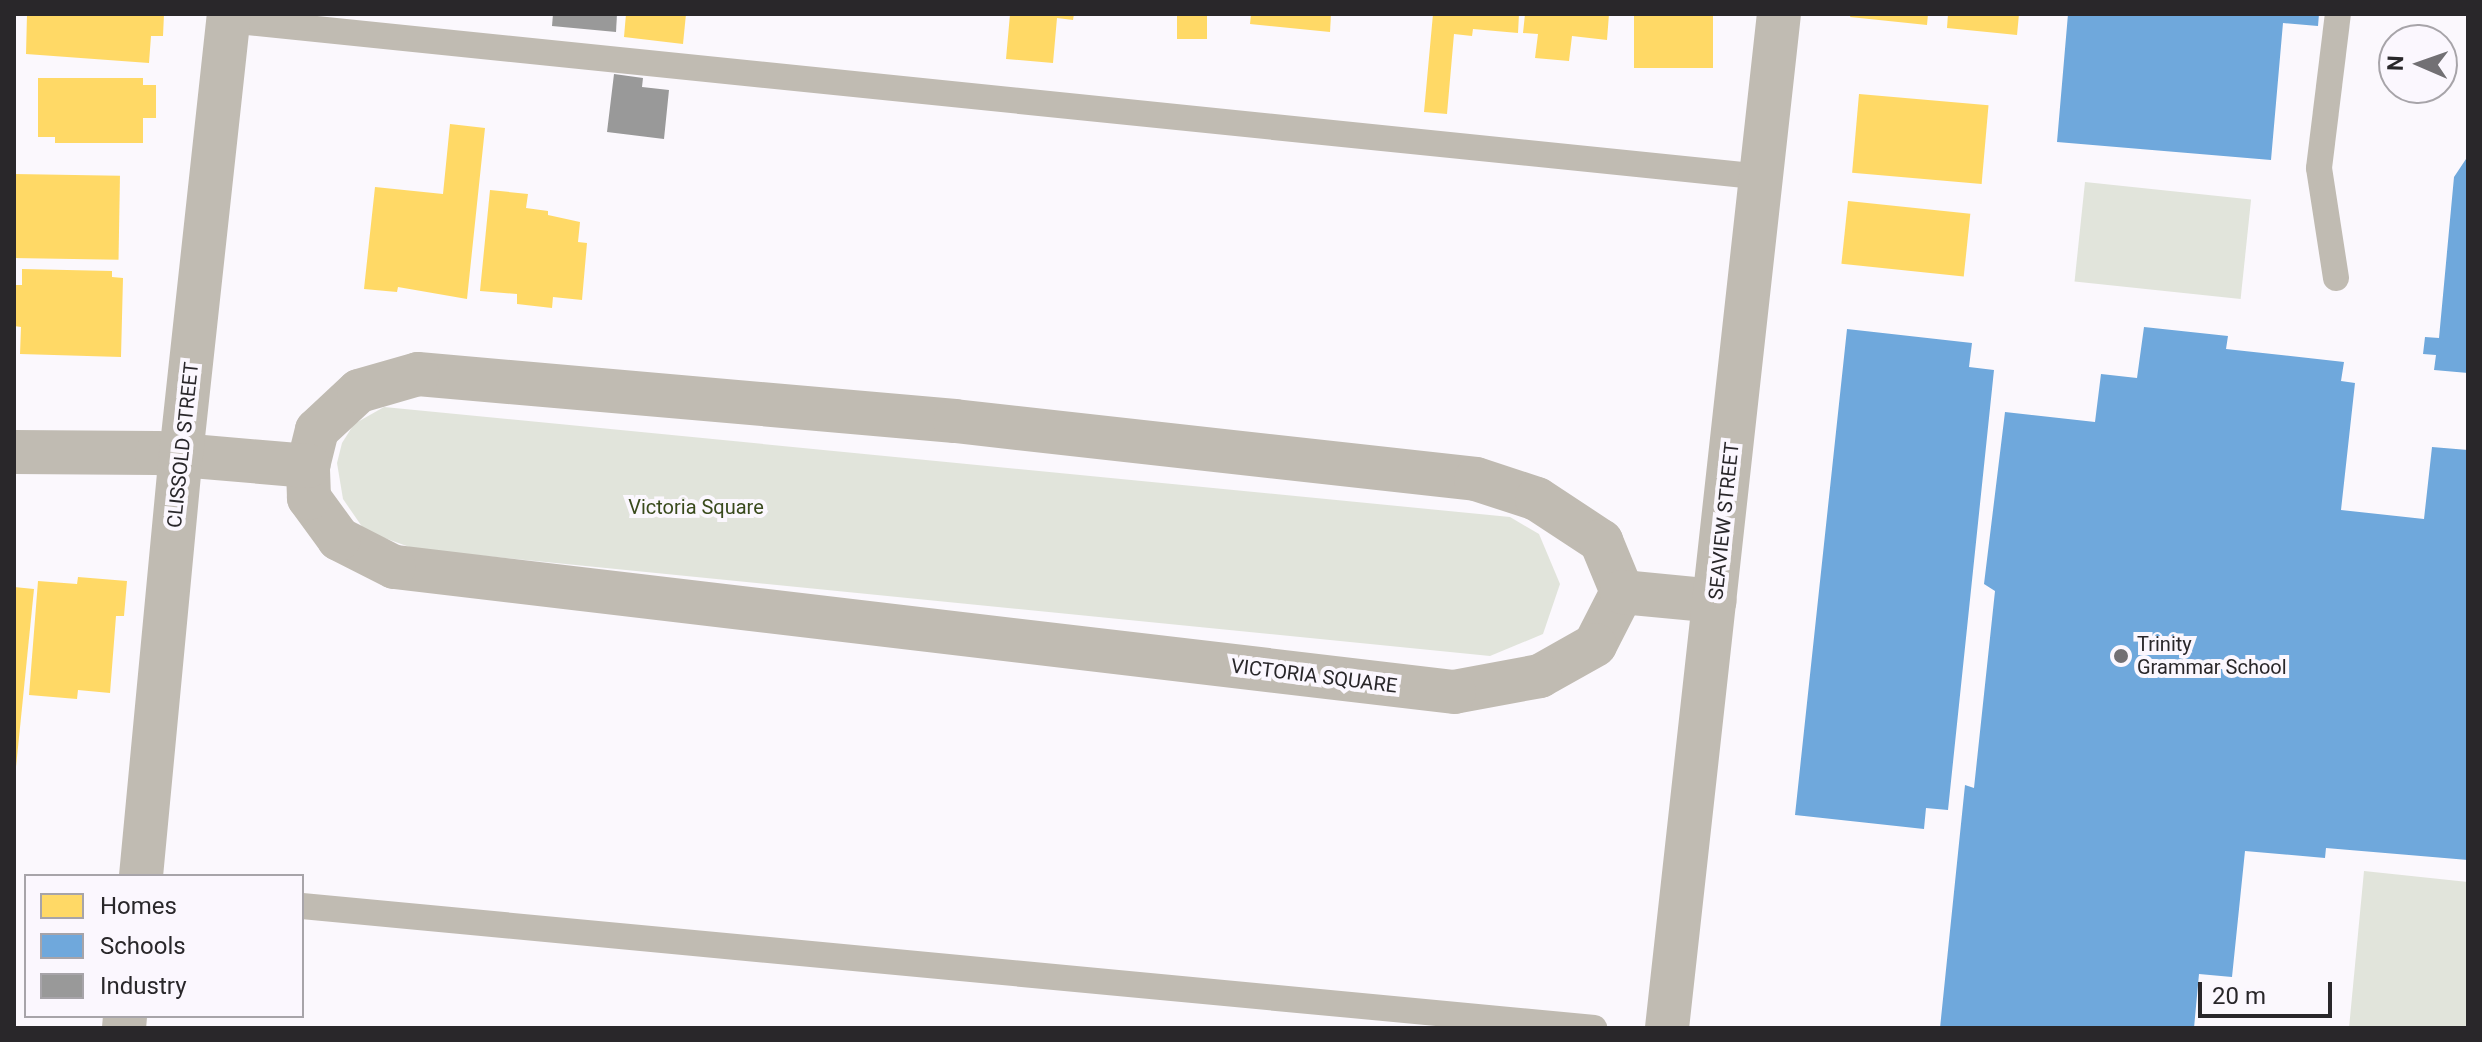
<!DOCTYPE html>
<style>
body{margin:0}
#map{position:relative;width:2482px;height:1042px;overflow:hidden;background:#fbf8fd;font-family:Roboto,sans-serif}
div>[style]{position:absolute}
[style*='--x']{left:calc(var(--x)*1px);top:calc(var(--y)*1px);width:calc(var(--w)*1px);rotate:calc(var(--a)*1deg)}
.green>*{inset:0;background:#e1e4db;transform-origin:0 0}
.homes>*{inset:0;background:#ffd966;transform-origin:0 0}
.schools>*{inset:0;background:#6fa8dc}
.industry>*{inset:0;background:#999}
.service>*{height:26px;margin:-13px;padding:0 13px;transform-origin:13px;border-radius:13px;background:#c0bbb2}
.minor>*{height:44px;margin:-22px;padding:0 22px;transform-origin:22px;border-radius:22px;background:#c0bbb2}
.dots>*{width:22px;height:22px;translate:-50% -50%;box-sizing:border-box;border:4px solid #fbf7fe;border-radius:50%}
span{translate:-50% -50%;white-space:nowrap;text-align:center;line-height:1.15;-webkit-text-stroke:8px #fbf7fe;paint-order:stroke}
.street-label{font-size:20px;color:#29272a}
.park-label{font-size:20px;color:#394a1c}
.poi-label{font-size:20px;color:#29272a}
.left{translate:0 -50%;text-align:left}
.frame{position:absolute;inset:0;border:16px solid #29272a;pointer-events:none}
.legend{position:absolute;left:24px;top:874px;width:280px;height:144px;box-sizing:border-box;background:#fbf7fe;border:2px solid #a7a4a9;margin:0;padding:10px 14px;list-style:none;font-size:24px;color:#29272a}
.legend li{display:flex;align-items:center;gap:16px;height:40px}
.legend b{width:40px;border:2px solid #a7a4a9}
.north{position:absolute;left:2378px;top:24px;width:80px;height:80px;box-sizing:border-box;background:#fbf7fe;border:2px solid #a7a4a9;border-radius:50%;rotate:272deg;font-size:22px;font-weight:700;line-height:32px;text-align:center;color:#29272a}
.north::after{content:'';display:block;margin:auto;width:28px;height:36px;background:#727074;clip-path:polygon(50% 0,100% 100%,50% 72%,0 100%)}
.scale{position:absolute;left:2198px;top:982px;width:134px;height:36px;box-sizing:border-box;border:4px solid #29272a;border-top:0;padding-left:10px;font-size:24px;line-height:28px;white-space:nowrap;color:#29272a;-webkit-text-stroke:6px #fbf7fe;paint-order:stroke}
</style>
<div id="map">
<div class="green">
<i style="left:2085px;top:182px;width:167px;height:100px;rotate:6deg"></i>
<i style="clip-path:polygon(384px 407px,1510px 517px,1539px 534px,1560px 584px,1543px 634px,1490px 656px,415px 549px,365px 531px,343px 499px,337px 463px,342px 443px,354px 424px)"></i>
<i style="clip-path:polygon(2364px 871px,2468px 882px,2468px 1028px,2349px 1028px)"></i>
</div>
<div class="homes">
<i style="clip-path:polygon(27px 14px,164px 14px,163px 36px,151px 36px,149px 63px,26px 54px)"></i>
<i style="clip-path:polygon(626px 14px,686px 14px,683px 44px,624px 37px)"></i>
<i style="clip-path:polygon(1010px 14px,1074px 14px,1073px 20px,1057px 18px,1053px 63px,1006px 59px)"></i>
<i style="left:1177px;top:14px;width:30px;height:25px"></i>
<i style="clip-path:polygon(1251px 14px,1331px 14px,1330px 32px,1250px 24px)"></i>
<i style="clip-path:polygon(1433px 14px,1519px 14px,1518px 33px,1473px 29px,1472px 36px,1454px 34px,1447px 114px,1424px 112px)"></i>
<i style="clip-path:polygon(1525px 14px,1609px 14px,1607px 40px,1572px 36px,1569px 61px,1535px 58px,1538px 34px,1523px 33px)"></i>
<i style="left:1634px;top:14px;width:79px;height:54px"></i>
<i style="clip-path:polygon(1851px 14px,1928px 14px,1927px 25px,1850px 17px)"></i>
<i style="clip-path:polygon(1948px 14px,2019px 14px,2017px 35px,1947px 28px)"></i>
<i style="clip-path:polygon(38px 78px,143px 78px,143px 85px,156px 85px,156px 118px,143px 118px,143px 143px,55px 143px,55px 137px,38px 137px)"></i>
<i style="left:1859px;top:94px;width:130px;height:79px;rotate:5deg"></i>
<i style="clip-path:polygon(450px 124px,485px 128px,467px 299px,398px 287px,397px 292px,364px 289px,375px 187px,443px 194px)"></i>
<i style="left:14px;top:174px;width:106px;height:84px;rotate:1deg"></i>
<i style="clip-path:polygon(490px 190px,528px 194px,526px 208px,548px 211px,548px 215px,580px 222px,578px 242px,587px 243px,582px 300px,553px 297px,552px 308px,517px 304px,517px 294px,480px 291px)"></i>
<i style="left:1848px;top:201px;width:123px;height:63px;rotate:6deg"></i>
<i style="clip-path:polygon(22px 269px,112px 271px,112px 277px,123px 278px,121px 357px,20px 354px,21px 327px,14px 326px,14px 285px,22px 285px)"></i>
<i style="clip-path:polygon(78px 577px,127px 581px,124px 616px,116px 616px,110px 693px,78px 690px,77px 699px,29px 695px,38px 581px,77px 584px)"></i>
<i style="clip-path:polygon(14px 587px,34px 589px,16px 767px,14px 766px)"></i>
</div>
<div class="schools">
<i style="clip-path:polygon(2068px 14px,2319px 14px,2318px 26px,2283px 23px,2271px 160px,2057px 142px)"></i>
<i style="clip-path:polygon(2468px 156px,2468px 373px,2434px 370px,2436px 355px,2423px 354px,2425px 337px,2439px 338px,2454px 177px)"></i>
<i style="clip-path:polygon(2144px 327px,2228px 336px,2226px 349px,2344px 362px,2341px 381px,2355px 383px,2341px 510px,2424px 519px,2432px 447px,2468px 450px,2468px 860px,2326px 848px,2325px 858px,2245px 851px,2232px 977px,2199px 974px,2194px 1028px,1940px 1028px,1965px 785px,1974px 788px,1995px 591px,1984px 584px,2005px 412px,2095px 422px,2101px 374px,2137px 378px)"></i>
<i style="clip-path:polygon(1847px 329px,1972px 343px,1969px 367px,1994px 370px,1948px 810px,1926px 808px,1924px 829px,1795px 815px)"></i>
</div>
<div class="industry">
<i style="clip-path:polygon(553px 14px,617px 14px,616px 32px,552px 26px)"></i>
<i style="clip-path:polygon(614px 74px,643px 78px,642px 87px,669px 90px,664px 139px,607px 132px)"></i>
</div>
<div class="service">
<i style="--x:228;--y:20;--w:1542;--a:5.84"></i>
<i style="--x:2336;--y:278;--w:111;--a:-98.8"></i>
<i style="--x:2319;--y:168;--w:155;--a:-83"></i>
<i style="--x:302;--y:906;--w:1298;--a:5.39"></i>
</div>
<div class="minor">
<i style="--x:418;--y:374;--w:539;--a:5"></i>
<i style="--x:955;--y:421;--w:524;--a:6.35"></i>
<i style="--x:1476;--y:479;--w:64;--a:18.2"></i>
<i style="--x:1537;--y:499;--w:77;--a:33.3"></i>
<i style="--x:1601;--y:541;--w:55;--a:67.6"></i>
<i style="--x:1622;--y:592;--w:59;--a:117"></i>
<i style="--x:1595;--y:645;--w:63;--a:150.6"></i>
<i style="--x:1540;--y:676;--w:87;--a:169.5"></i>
<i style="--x:1454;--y:692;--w:1067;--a:-173.27"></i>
<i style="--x:394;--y:567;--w:62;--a:-153"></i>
<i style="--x:339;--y:539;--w:51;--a:-126.2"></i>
<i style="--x:309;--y:498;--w:32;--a:-92"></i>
<i style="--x:308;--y:466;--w:37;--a:-76"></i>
<i style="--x:317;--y:430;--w:57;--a:-42.9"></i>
<i style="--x:359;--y:391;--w:61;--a:-16.1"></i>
<i style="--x:14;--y:452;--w:143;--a:0.4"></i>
<i style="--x:157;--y:453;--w:152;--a:4.9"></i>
<i style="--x:1622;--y:592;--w:93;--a:5.5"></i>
<i style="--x:141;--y:876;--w:423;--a:-84.6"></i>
<i style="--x:181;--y:455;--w:444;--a:-83.8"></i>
<i style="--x:124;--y:1028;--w:12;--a:-85"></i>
<i style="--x:1667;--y:1028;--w:1020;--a:-83.7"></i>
</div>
<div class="dots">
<i style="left:2121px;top:656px;background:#727074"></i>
</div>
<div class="street-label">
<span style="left:183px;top:445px;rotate:-84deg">CLISSOLD STREET</span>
<span style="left:1724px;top:521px;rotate:-84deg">SEAVIEW STREET</span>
<span style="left:1314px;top:676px;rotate:7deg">VICTORIA SQUARE</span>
</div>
<div class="park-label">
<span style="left:696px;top:507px">Victoria Square</span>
</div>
<div class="poi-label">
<span class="left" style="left:2137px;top:656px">Trinity<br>Grammar School</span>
</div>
<div class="frame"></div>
<ul class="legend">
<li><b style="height:22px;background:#ffd966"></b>Homes</li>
<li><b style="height:22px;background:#6fa8dc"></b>Schools</li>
<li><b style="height:22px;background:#999"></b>Industry</li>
</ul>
<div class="north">N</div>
<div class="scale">20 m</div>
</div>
